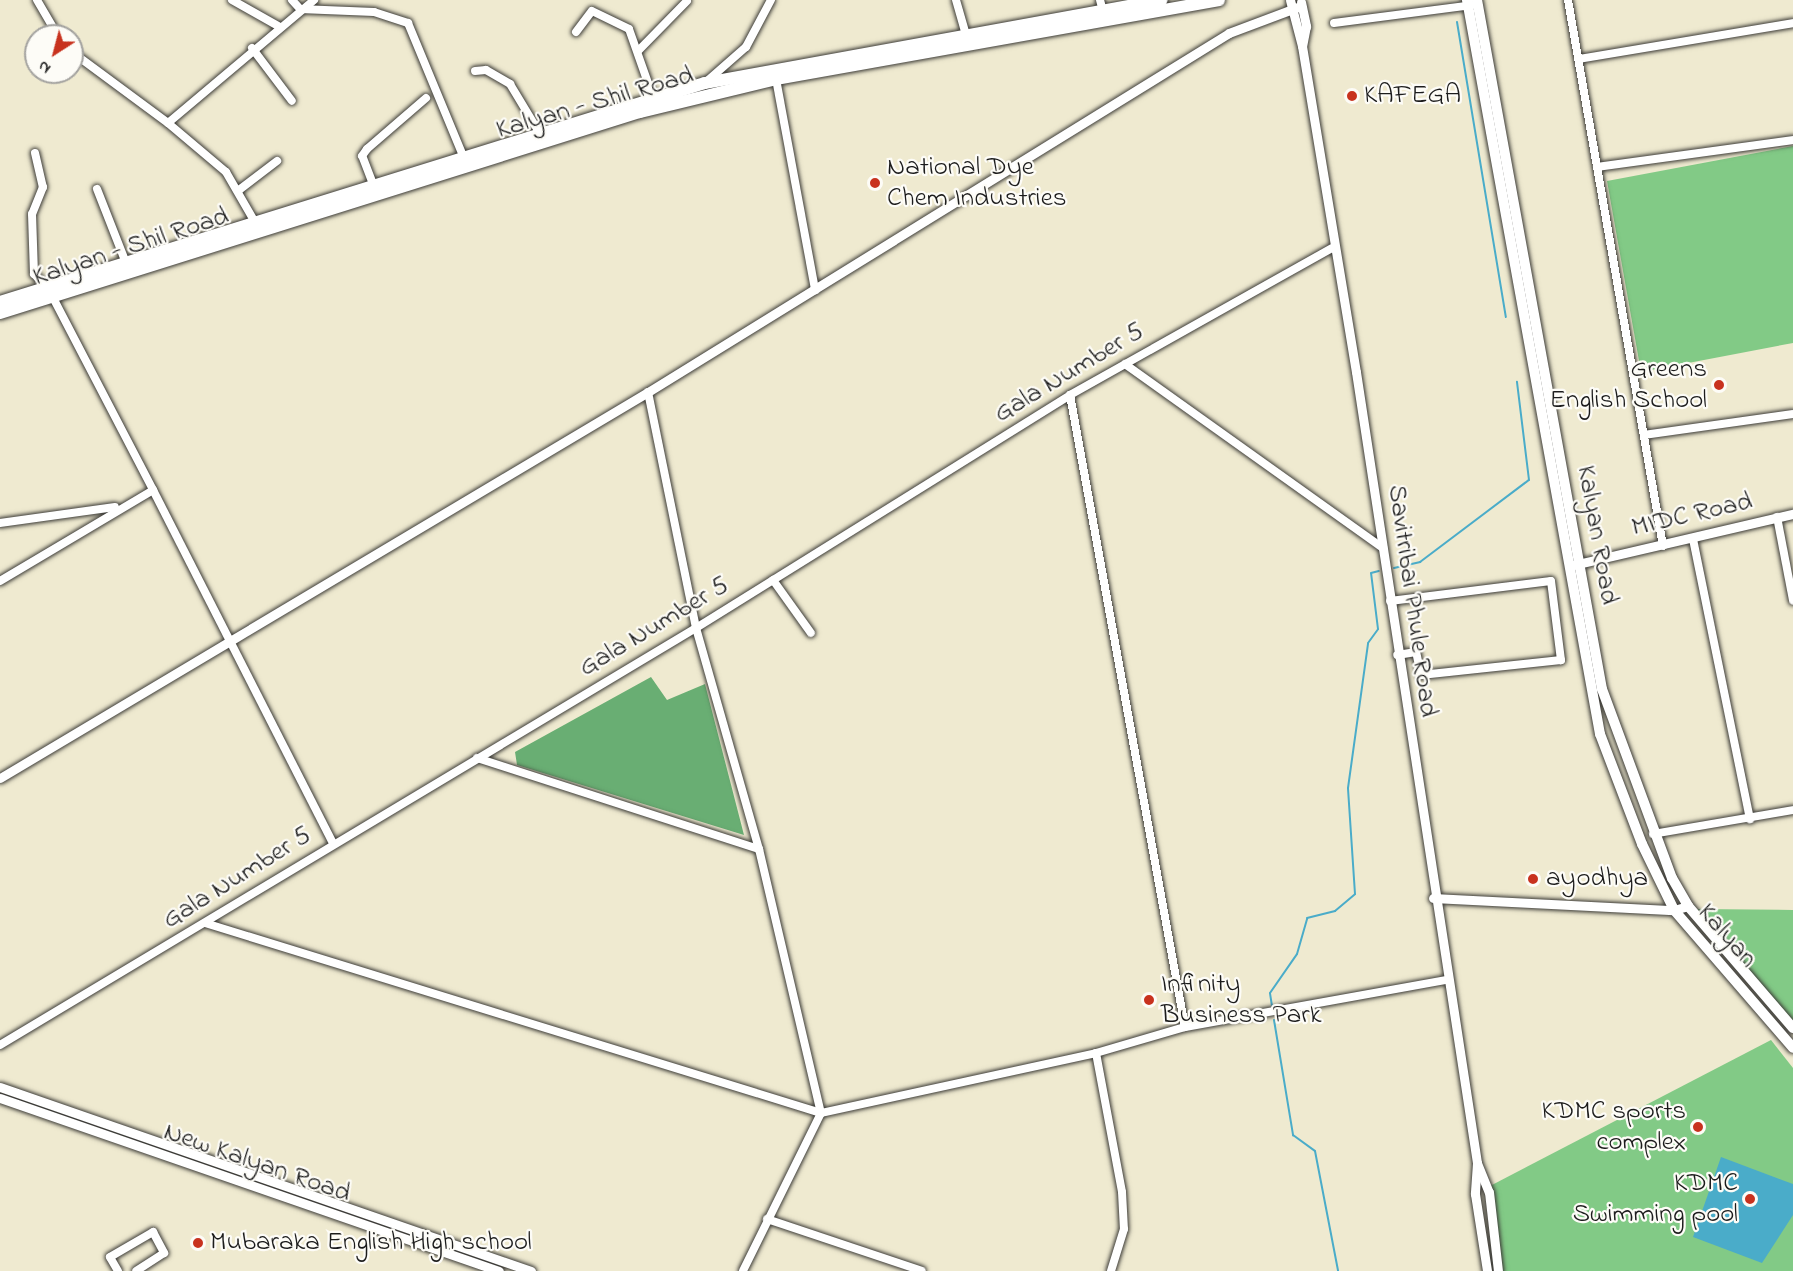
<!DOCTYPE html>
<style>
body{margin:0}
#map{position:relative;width:1793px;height:1271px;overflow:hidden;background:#efead0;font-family:"Indie Flower",sans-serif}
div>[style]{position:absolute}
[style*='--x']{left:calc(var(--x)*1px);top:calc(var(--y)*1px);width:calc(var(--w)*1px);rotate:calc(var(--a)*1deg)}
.green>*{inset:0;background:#82ca86}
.forest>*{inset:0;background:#69ae73}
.water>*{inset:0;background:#4aacc9}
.stream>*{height:2px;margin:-1px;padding:0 1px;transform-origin:1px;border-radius:1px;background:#4aacc9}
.roads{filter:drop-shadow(0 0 2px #3c3b37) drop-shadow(0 0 2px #3c3b37)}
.minor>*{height:8px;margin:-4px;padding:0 4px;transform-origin:4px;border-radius:4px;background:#fff}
.tertiary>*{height:9px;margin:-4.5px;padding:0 4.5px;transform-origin:4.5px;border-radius:4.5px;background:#fff}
.secondary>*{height:10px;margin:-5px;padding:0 5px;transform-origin:5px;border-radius:5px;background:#fff}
.primary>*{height:12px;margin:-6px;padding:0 6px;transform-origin:6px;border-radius:6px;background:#fff}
.dots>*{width:16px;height:16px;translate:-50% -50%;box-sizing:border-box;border:3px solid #fdfcf7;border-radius:50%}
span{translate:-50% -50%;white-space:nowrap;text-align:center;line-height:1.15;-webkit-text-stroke:4.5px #fdfcf7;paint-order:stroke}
.poi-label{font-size:27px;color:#1c1c1c}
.left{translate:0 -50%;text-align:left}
.right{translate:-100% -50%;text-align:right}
.street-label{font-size:27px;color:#1c1c1c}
.north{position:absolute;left:24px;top:24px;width:60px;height:60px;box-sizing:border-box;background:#fdfcf7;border:2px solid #a3a29f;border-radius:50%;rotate:216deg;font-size:16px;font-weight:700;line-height:24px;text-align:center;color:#1c1c1c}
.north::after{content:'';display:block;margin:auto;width:21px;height:27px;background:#c8321e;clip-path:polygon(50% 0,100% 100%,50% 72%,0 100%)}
</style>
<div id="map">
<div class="green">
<i style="clip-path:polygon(1793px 146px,1793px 343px,1641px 372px,1607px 181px)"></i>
<i style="clip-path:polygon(1696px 909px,1793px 910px,1793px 1023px)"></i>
<i style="clip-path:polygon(1771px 1040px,1793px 1068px,1793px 1271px,1502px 1271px,1490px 1186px)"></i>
</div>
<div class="forest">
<i style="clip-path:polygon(651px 677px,667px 700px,705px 684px,744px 835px,517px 765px,515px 752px)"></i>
</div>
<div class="water">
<i style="clip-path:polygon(1721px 1157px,1793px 1184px,1793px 1215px,1762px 1263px,1693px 1237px)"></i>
</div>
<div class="stream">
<i style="--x:1457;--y:22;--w:299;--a:80.6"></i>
<i style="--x:1394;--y:568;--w:27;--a:-13"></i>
<i style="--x:1420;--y:562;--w:136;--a:-37"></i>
<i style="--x:1529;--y:480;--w:99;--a:-97"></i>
<i style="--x:1272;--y:1006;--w:13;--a:-99"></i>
<i style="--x:1270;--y:993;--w:47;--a:-55.3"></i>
<i style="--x:1297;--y:954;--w:37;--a:-74"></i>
<i style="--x:1307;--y:918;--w:29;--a:-14"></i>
<i style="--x:1335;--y:911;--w:26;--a:-40"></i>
<i style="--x:1355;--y:894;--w:106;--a:-93.8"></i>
<i style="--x:1348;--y:788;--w:146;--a:-82.1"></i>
<i style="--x:1368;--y:643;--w:17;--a:-54"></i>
<i style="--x:1378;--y:629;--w:56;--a:-97.1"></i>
<i style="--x:1371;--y:573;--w:8;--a:-14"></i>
<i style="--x:1274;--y:1020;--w:117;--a:80.6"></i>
<i style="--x:1293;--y:1135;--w:27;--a:36"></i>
<i style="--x:1315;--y:1151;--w:122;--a:79.1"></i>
</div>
<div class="roads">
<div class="minor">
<i style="--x:37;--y:0;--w:42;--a:59.7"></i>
<i style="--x:232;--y:0;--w:53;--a:29.5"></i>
<i style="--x:292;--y:0;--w:12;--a:48"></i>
<i style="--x:300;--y:9;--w:74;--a:2.3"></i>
<i style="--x:374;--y:12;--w:36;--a:18"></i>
<i style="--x:408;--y:23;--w:144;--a:67.5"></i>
<i style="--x:956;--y:0;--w:36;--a:74"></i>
<i style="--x:1100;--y:0;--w:11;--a:75"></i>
<i style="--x:1568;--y:0;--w:554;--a:80.13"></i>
<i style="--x:1334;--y:23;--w:139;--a:-7.4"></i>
<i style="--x:576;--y:32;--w:26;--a:-53"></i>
<i style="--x:592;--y:11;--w:41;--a:25.9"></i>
<i style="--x:629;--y:29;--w:72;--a:70.6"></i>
<i style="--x:252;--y:48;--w:66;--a:53"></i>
<i style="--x:638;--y:51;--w:70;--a:-45.6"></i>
<i style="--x:72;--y:52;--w:119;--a:36.5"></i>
<i style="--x:1579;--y:59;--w:217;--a:-9.5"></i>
<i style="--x:475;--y:71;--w:11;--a:-5"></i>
<i style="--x:486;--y:70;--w:28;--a:30"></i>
<i style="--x:510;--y:84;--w:56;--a:58.9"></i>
<i style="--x:776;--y:79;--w:215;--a:79.5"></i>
<i style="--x:706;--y:82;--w:53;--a:-41.2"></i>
<i style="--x:746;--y:47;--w:53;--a:-62"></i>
<i style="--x:35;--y:153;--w:35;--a:77"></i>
<i style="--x:43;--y:187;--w:29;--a:112"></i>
<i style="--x:32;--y:214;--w:60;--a:88.1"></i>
<i style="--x:34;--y:274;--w:20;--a:45"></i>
<i style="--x:48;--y:288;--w:228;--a:62.5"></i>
<i style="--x:1597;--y:167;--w:198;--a:-7.8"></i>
<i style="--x:373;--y:184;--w:30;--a:-111"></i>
<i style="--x:362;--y:156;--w:9;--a:-54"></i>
<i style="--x:367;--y:149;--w:78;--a:-40.8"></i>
<i style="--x:97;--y:189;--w:79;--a:68.6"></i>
<i style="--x:239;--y:190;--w:48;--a:-37.3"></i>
<i style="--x:256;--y:224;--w:60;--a:-120"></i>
<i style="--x:226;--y:172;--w:76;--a:-139.8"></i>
<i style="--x:168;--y:123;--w:191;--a:-40.1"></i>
<i style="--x:1125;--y:364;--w:317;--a:35.5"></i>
<i style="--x:648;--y:392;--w:241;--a:78.5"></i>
<i style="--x:696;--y:628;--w:230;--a:74.1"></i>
<i style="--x:759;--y:849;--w:271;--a:76.8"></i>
<i style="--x:821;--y:1113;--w:176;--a:116.3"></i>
<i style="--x:1070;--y:395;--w:642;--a:79.69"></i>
<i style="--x:1185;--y:1027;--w:266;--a:-10.2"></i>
<i style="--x:1644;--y:435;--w:150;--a:-8"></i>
<i style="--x:1777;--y:517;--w:85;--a:79.1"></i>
<i style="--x:0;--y:523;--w:116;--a:-7.9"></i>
<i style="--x:1693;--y:539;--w:286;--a:78.5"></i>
<i style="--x:773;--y:580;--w:65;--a:54.4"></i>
<i style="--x:0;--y:581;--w:178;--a:-30.7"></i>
<i style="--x:153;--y:490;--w:396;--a:63"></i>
<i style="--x:1390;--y:601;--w:162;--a:-7.1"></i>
<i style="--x:1551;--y:581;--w:80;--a:82.8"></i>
<i style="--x:1561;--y:660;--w:141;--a:173.9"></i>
<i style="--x:1421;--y:675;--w:24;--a:-102"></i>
<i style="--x:1416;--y:652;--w:19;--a:171"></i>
<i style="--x:477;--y:758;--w:296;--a:17.9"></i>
<i style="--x:1653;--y:834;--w:142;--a:-9.7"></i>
<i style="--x:205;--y:923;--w:645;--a:17.14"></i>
<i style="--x:821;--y:1113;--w:281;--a:-12.3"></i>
<i style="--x:1096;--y:1053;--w:93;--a:-16.3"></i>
<i style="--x:0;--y:1045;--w:811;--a:-30.93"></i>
<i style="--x:696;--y:628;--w:441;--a:-31.9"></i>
<i style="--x:1070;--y:395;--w:300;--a:-29.3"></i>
<i style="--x:1096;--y:1053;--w:141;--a:79.4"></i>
<i style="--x:1122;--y:1192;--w:37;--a:87"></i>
<i style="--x:1124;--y:1229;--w:44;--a:107.2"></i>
<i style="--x:767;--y:1219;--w:163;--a:18.5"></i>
<i style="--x:118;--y:1271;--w:16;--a:-120"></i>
<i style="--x:110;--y:1257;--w:50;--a:-30.2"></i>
<i style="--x:153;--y:1232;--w:24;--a:62"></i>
<i style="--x:164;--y:1253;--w:33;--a:147"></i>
</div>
<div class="tertiary">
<i style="--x:1290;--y:0;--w:48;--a:75.4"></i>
<i style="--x:1302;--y:46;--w:330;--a:80.6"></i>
<i style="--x:1356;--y:372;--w:800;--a:81.3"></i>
<i style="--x:1477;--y:1163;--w:31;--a:94"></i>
<i style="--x:1475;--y:1194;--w:78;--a:81.1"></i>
<i style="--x:1301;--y:2;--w:25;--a:78"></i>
<i style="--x:1306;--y:26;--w:20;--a:101"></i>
<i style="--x:1573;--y:565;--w:226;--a:-13.1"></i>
<i style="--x:0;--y:778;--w:754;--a:-30.78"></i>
<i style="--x:648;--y:392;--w:683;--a:-31.71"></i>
<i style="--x:1229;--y:33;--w:77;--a:-20.6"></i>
<i style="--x:1433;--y:898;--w:241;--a:2.9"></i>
<i style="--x:1674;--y:910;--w:15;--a:-16"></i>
<i style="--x:0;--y:1087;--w:562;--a:19.11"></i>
<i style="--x:0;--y:1098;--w:528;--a:19.12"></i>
<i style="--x:1477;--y:1163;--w:31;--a:68"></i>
<i style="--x:1489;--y:1192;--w:80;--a:83.5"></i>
</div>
<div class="secondary">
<i style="--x:1467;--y:0;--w:746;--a:79.73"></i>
<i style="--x:1600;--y:734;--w:118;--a:69.1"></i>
<i style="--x:1642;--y:844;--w:73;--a:64.1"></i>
<i style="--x:1674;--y:910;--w:182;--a:49.2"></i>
<i style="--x:1477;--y:0;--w:700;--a:79.72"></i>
<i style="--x:1602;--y:689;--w:202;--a:69.7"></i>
<i style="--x:1672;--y:878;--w:32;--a:60"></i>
<i style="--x:1688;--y:906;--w:161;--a:49.3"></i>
</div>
<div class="primary">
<i style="--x:0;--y:302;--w:738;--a:-17.26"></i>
<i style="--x:705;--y:83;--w:464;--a:-10.3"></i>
<i style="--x:0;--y:313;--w:671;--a:-17.44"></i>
<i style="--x:640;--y:112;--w:140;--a:-13.6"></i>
<i style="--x:776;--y:79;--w:450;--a:-10.1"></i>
</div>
</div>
<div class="dots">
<i style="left:1352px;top:96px;background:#c8321e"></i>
<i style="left:875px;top:183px;background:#c8321e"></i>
<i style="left:1719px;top:385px;background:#c8321e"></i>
<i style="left:1533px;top:879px;background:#c8321e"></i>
<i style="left:1149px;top:1000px;background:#c8321e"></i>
<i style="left:1698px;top:1127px;background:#c8321e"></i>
<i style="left:1750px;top:1199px;background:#c8321e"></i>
<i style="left:198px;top:1243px;background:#c8321e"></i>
</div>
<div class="poi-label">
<span class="left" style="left:1364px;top:96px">KAFEGA</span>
<span class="left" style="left:887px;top:183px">National Dye<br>Chem Industries</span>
<span class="right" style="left:1707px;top:385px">Greens<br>English School</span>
<span class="left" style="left:1546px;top:879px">ayodhya</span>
<span class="left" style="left:1161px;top:1000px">Infinity<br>Business Park</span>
<span class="right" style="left:1686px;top:1127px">KDMC sports<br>complex</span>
<span class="right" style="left:1738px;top:1199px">KDMC<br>Swimming pool</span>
<span class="left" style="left:210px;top:1243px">Mubaraka English High school</span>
</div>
<div class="street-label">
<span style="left:595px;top:103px;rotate:-16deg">Kalyan - Shil Road</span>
<span style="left:131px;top:247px;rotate:-18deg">Kalyan - Shil Road</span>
<span style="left:1069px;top:373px;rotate:-31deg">Gala Number 5</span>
<span style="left:1692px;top:515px;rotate:-13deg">MIDC Road</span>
<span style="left:1597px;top:535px;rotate:80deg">Kalyan Road</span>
<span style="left:1412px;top:601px;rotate:82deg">Savitribai Phule Road</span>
<span style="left:654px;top:627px;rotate:-31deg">Gala Number 5</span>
<span style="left:237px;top:878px;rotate:-32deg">Gala Number 5</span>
<span style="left:1727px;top:936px;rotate:49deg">Kalyan</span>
<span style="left:257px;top:1163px;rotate:19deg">New Kalyan Road</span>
</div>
<div class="north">N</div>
</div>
